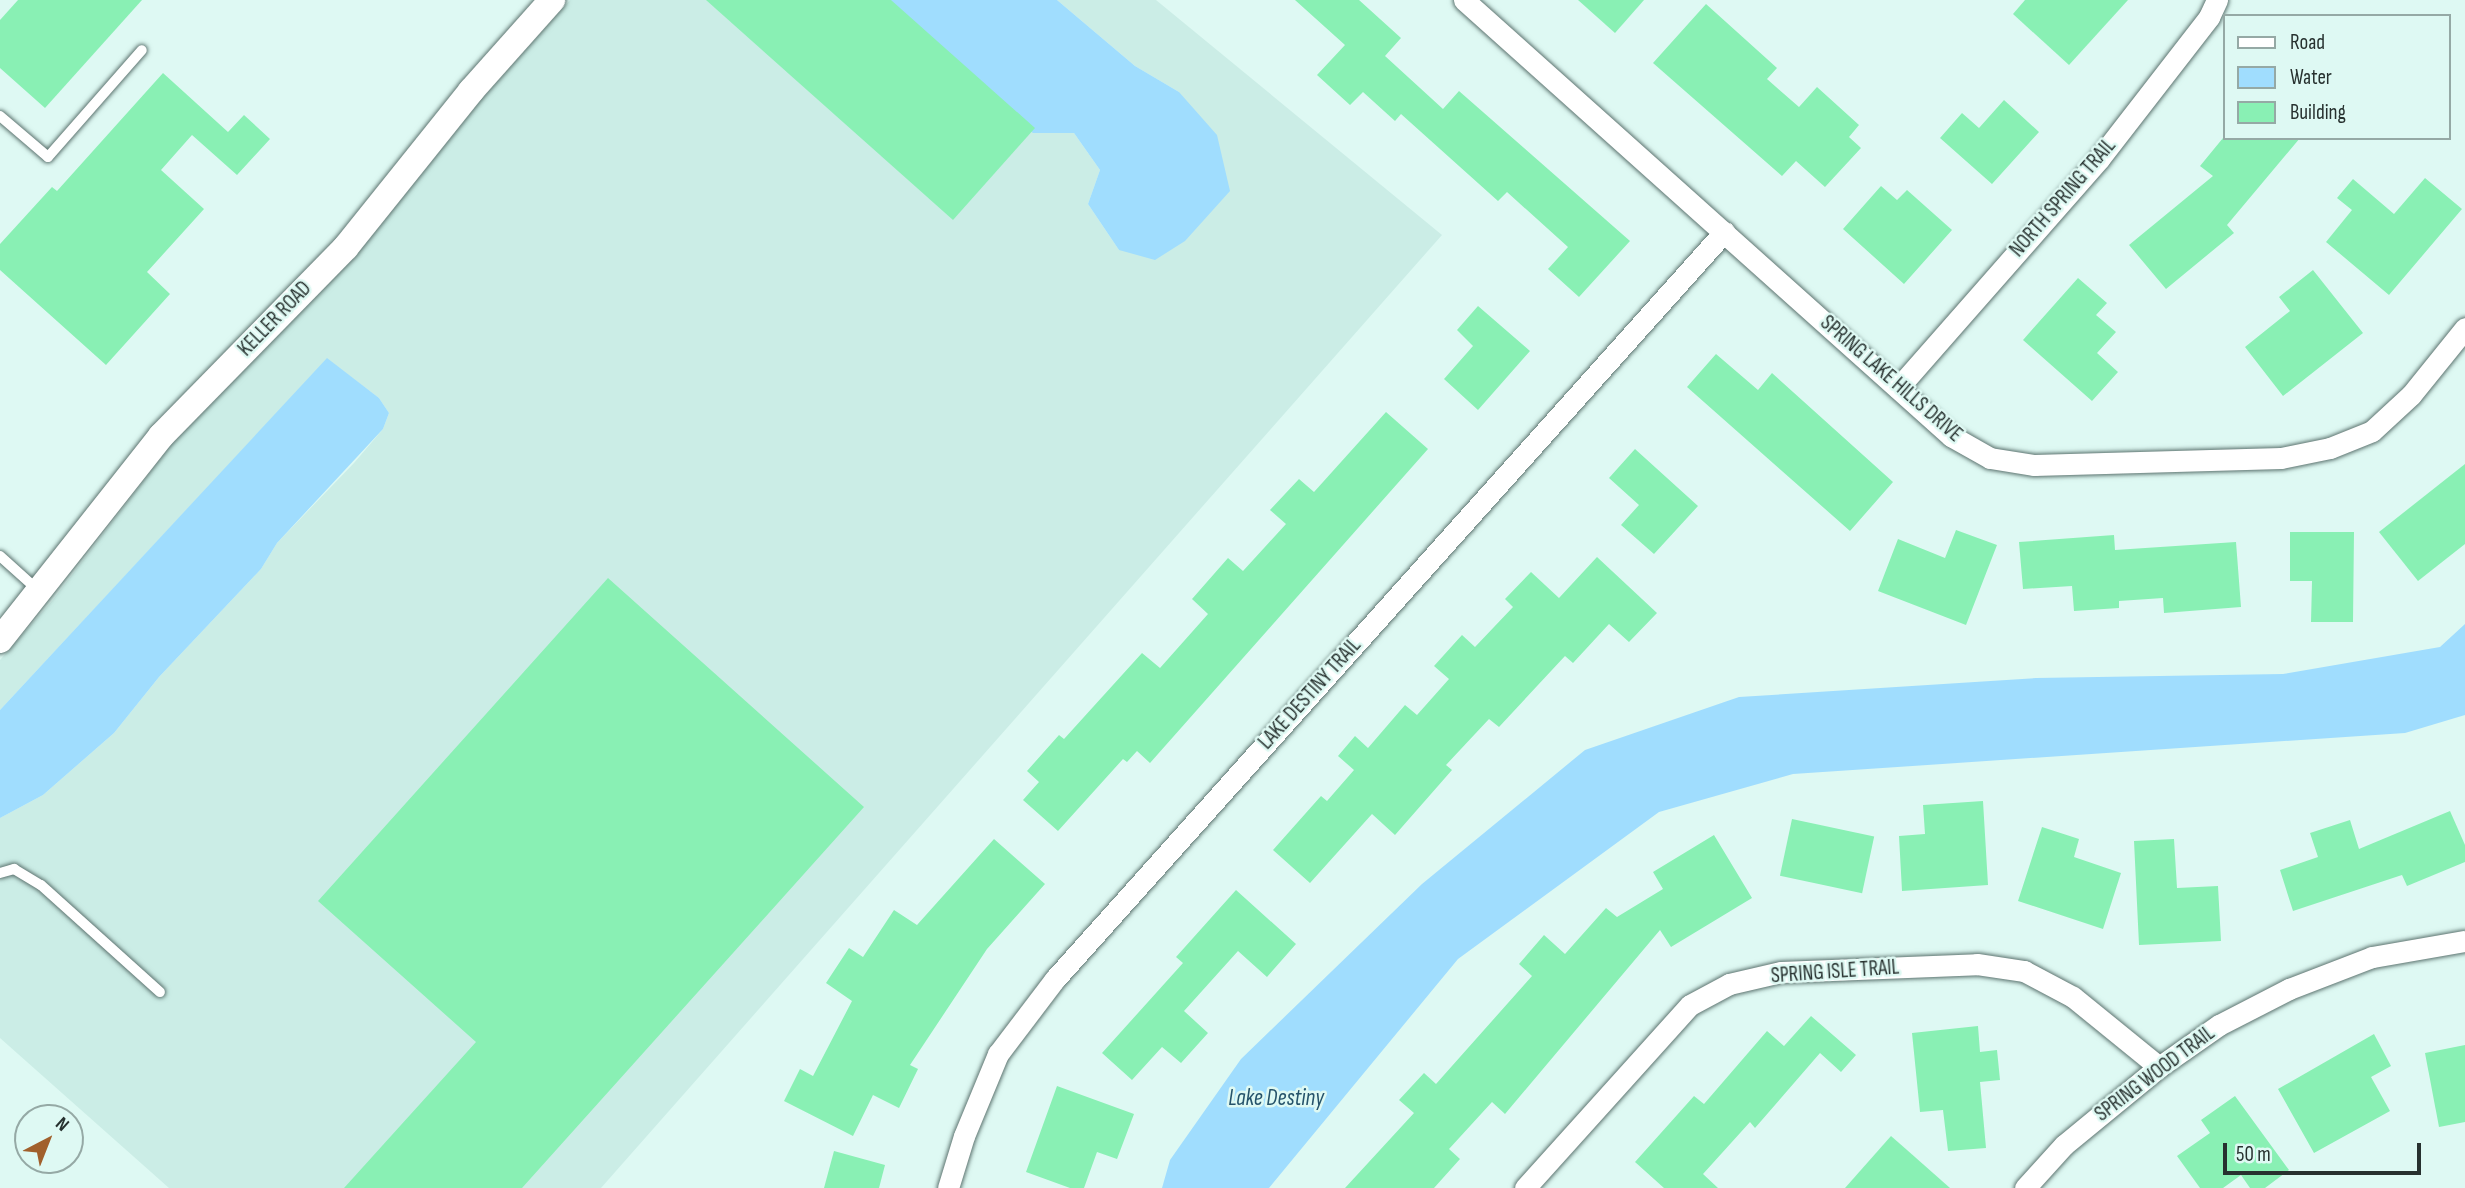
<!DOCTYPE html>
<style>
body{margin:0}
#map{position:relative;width:2465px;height:1188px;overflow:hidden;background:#def9f3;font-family:"Sofia Sans Condensed",sans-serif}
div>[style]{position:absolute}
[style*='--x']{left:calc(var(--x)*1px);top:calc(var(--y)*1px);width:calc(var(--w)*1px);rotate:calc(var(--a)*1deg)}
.built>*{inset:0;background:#cbede6}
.water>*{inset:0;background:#a0ddfe}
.building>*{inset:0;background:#89f0b4;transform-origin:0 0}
.roads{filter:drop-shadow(0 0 2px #5d7470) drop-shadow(0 0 2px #5d7470)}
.service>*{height:10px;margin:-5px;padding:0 5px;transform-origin:5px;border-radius:5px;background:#fff}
.minor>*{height:21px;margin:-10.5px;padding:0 10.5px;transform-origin:10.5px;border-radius:10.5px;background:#fff}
.tertiary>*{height:26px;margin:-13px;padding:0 13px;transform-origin:13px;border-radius:13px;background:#fff}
span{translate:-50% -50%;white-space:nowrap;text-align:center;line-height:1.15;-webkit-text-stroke:5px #def9f3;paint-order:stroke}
.street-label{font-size:21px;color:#27312f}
.water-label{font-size:23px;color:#25536b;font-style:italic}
.legend{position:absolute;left:2223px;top:14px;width:228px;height:126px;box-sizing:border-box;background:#def9f3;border:2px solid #95a9a5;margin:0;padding:9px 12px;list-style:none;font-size:21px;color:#27312f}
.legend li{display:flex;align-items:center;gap:14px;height:35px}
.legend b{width:35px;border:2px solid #95a9a5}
.north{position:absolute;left:14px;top:1104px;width:70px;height:70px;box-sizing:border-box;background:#def9f3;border:2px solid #95a9a5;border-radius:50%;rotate:42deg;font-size:19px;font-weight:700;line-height:28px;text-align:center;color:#27312f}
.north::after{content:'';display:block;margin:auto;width:24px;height:32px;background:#a1602c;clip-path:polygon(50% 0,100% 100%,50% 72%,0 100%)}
.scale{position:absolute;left:2223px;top:1143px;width:198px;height:32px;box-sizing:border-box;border:4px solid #27312f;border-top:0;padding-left:9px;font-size:21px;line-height:24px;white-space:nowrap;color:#27312f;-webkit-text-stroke:5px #def9f3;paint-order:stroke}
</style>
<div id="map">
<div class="built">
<i style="clip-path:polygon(570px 0,881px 0,1074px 133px,1100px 170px,1088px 204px,1119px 250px,1179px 92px,1135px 66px,1057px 0,1156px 0,1442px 235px,601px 1188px,169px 1188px,0 1038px,0 818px,43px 795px,114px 733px,159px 677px,261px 569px,277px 543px,354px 463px,383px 429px,389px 413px,379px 398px,327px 359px,0 710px,0 660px,52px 601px,171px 445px,355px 257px,481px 100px)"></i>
</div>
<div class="water">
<i style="clip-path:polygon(881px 0,1057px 0,1135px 66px,1179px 92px,1217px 135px,1230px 191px,1185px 241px,1155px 260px,1119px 250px,1088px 204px,1100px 170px,1074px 133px,1033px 133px)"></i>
<i style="clip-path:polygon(327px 358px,379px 398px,389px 413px,383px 429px,277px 543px,261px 569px,159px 677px,114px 733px,43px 795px,0 818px,0 710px)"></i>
<i style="clip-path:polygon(2465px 624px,2465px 715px,2405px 733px,1793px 774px,1659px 812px,1458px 959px,1269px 1188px,1162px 1188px,1170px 1160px,1241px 1059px,1422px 884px,1585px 750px,1739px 697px,2036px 678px,2283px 674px,2440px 647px)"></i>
</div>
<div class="building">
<i style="clip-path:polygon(18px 0,142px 0,45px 108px,0 68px,0 20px)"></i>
<i style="clip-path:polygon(706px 0,891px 0,1035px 128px,953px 220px)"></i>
<i style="clip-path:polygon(1295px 0,1359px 0,1401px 38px,1385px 56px,1443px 109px,1459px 91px,1630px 241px,1579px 297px,1548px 269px,1568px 247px,1507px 192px,1498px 201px,1401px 114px,1395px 121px,1363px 92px,1350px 105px,1317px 75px,1345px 45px)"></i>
<i style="clip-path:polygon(1578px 0,1644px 0,1615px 33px)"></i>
<i style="clip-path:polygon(2025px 0,2128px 0,2069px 65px,2013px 14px)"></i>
<i style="clip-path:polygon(1706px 4px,1777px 68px,1767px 79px,1799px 107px,1817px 87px,1859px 125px,1849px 137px,1861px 148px,1825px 187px,1796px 161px,1782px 176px,1653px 63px)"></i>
<i style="clip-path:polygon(163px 73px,228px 132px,244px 115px,270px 139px,237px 175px,192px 135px,161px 170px,204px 209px,147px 272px,170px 294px,106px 365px,0 270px,0 244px,52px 187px,57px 191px)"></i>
<i style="clip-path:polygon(2004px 100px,2039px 132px,1992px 184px,1940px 138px,1962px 113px,1979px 128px)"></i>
<i style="clip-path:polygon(2223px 138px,2300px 138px,2227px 225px,2234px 233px,2166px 289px,2129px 245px,2213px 176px,2200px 166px)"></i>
<i style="clip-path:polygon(2425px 178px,2462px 209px,2389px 295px,2326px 242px,2352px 210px,2337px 198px,2353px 179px,2394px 214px)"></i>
<i style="clip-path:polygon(1881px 186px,1897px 200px,1907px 190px,1952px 230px,1904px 284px,1843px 229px)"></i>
<i style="clip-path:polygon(2313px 270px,2363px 333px,2283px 396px,2245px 347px,2290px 311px,2279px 297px)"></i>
<i style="clip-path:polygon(2078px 278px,2107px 303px,2096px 315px,2116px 332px,2097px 353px,2118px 372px,2092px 401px,2023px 340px)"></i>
<i style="clip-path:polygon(1478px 306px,1530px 351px,1478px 410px,1444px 379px,1473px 346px,1457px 330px)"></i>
<i style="clip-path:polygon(1716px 354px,1758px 390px,1772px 373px,1893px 482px,1850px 531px,1687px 387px)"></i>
<i style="clip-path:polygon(1386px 412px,1428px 449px,1150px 763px,1137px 751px,1127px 762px,1123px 759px,1058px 831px,1023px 800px,1039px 782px,1027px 771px,1059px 735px,1064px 739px,1142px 653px,1160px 668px,1208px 614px,1192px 599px,1228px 558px,1243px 571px,1286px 524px,1270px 510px,1299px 479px,1314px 492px)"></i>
<i style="clip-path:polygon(1635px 449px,1698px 506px,1654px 554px,1621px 525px,1639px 505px,1609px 478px)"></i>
<i style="clip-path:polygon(2465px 464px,2465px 544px,2418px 581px,2379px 532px)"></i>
<i style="clip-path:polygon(1956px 530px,1997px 545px,1966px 625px,1878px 591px,1898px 539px,1945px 558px)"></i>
<i style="clip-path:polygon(2290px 532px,2354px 532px,2353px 622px,2311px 622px,2312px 581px,2290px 581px)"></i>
<i style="clip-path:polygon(2114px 535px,2115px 550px,2236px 542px,2241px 607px,2164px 613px,2163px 598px,2119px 601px,2119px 608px,2074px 611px,2072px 586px,2023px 589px,2019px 542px)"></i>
<i style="clip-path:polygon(1597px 557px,1657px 613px,1629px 642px,1609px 624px,1573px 663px,1565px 656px,1499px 727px,1489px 719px,1446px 765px,1452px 770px,1395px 835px,1372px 814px,1310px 883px,1273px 850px,1321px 796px,1327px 801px,1354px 770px,1338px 756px,1355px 736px,1368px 748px,1405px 705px,1417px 715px,1449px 679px,1434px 666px,1462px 635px,1475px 647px,1513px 607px,1505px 599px,1531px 572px,1559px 598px)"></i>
<i style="clip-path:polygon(608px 578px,864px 807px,522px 1188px,344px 1188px,476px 1042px,318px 901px)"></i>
<i style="clip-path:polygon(1983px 801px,1988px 885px,1902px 891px,1899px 836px,1925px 834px,1923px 805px)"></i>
<i style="clip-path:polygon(2450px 811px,2465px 845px,2465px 862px,2407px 886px,2402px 875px,2293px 911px,2280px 870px,2318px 857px,2310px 833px,2350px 820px,2359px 849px)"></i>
<i style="left:1792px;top:819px;width:84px;height:58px;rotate:12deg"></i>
<i style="clip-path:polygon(2042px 827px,2079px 839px,2074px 857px,2121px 873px,2103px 929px,2018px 901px)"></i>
<i style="clip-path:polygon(1714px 835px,1752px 898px,1671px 947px,1660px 930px,1505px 1114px,1492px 1102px,1449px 1149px,1460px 1159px,1434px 1188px,1345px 1188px,1414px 1113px,1399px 1100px,1424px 1073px,1436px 1084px,1532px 976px,1519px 964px,1544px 935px,1565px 954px,1606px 908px,1617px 917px,1663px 889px,1653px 872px)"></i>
<i style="clip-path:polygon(994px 839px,1045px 884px,987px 949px,910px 1065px,918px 1069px,899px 1108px,873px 1095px,853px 1136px,784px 1101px,800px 1069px,813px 1076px,852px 1001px,826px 983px,849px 948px,863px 957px,894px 910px,917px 925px)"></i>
<i style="clip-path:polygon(2174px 839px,2177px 888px,2218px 886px,2221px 941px,2139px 945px,2134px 841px)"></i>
<i style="clip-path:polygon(1236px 890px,1296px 944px,1267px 977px,1238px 951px,1184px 1011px,1208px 1033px,1181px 1063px,1162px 1047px,1132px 1080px,1102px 1053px,1183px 963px,1176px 957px)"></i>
<i style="clip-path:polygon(1811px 1016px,1856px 1055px,1841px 1072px,1820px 1053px,1755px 1128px,1750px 1122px,1703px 1174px,1718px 1188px,1664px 1188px,1635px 1162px,1694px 1096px,1704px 1104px,1767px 1031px,1784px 1046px)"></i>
<i style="clip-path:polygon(1978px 1026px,1980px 1052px,1997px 1050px,2000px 1080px,1980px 1082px,1986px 1148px,1948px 1151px,1943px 1110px,1920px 1112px,1912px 1033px)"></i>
<i style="clip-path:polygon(2374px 1034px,2391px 1066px,2371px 1077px,2390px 1111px,2314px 1153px,2278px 1089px)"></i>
<i style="clip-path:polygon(2465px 1045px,2465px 1122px,2439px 1127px,2425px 1053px)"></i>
<i style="clip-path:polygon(1057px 1086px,1134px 1114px,1117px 1159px,1097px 1152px,1084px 1188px,1070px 1188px,1026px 1172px)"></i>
<i style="clip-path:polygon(2235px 1096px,2289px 1170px,2265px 1188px,2250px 1188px,2241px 1175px,2223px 1188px,2200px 1188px,2177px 1156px,2210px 1133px,2201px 1120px)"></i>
<i style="clip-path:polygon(1891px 1136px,1907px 1150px,1950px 1188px,1845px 1188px)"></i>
<i style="clip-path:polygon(834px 1151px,885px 1165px,879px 1188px,824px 1188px)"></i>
</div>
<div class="roads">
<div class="service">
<i style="--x:0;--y:116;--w:63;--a:40.5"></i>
<i style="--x:48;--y:157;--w:142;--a:-48.7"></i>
<i style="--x:0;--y:556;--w:54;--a:42"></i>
<i style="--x:0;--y:873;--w:15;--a:-16"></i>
<i style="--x:14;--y:869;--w:31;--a:31"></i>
<i style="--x:41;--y:885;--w:160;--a:42"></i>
</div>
<div class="minor">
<i style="--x:1464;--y:0;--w:654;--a:41.84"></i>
<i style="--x:1951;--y:436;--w:45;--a:29.4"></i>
<i style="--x:1990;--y:458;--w:45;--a:9"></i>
<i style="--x:2034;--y:465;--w:247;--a:-1.6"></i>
<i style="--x:2281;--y:458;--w:50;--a:-11.5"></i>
<i style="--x:2330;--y:448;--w:45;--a:-22"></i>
<i style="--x:2372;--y:431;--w:53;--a:-42.7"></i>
<i style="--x:2411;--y:395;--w:86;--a:-51.1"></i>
<i style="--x:1898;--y:388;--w:305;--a:-48.7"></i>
<i style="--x:2099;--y:159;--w:180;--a:-52.2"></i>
<i style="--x:2209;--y:17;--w:19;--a:-65"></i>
<i style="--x:948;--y:1188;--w:54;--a:-72.9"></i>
<i style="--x:964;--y:1136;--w:89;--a:-67.5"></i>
<i style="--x:998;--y:1054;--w:94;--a:-52.8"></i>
<i style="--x:1055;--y:979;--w:1003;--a:-48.15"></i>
<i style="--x:1525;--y:1188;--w:246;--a:-48"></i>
<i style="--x:1690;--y:1005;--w:44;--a:-28.3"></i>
<i style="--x:1729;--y:984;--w:53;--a:-13"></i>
<i style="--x:1781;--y:972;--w:196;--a:-2.3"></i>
<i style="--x:1977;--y:964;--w:48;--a:8.5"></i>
<i style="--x:2024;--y:971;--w:55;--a:28"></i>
<i style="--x:2073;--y:997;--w:111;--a:39.1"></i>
<i style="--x:2025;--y:1188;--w:58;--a:-47.8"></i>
<i style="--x:2064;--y:1145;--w:123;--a:-39.4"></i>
<i style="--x:2159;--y:1067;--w:73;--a:-35"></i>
<i style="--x:2219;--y:1025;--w:79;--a:-27.2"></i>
<i style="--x:2289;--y:989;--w:89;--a:-21.1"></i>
<i style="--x:2372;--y:957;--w:94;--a:-9.8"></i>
</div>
<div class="tertiary">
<i style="--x:0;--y:640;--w:260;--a:-51.7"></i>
<i style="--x:161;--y:436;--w:264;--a:-45.6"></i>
<i style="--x:346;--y:247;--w:200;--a:-51.3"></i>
<i style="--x:471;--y:91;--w:122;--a:-48.3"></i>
</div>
</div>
<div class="street-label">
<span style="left:2063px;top:198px;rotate:-49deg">NORTH SPRING TRAIL</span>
<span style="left:275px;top:319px;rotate:-46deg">KELLER ROAD</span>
<span style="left:1891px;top:379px;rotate:41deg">SPRING LAKE HILLS DRIVE</span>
<span style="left:1310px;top:694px;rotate:-48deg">LAKE DESTINY TRAIL</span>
<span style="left:1835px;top:972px;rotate:-4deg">SPRING ISLE TRAIL</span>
<span style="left:2155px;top:1074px;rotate:-37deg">SPRING WOOD TRAIL</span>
</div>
<div class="water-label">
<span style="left:1276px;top:1098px">Lake Destiny</span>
</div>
<ul class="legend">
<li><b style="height:9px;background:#fff"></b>Road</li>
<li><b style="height:19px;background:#a0ddfe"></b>Water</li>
<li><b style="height:19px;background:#89f0b4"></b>Building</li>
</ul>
<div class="north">N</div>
<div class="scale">50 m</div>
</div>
